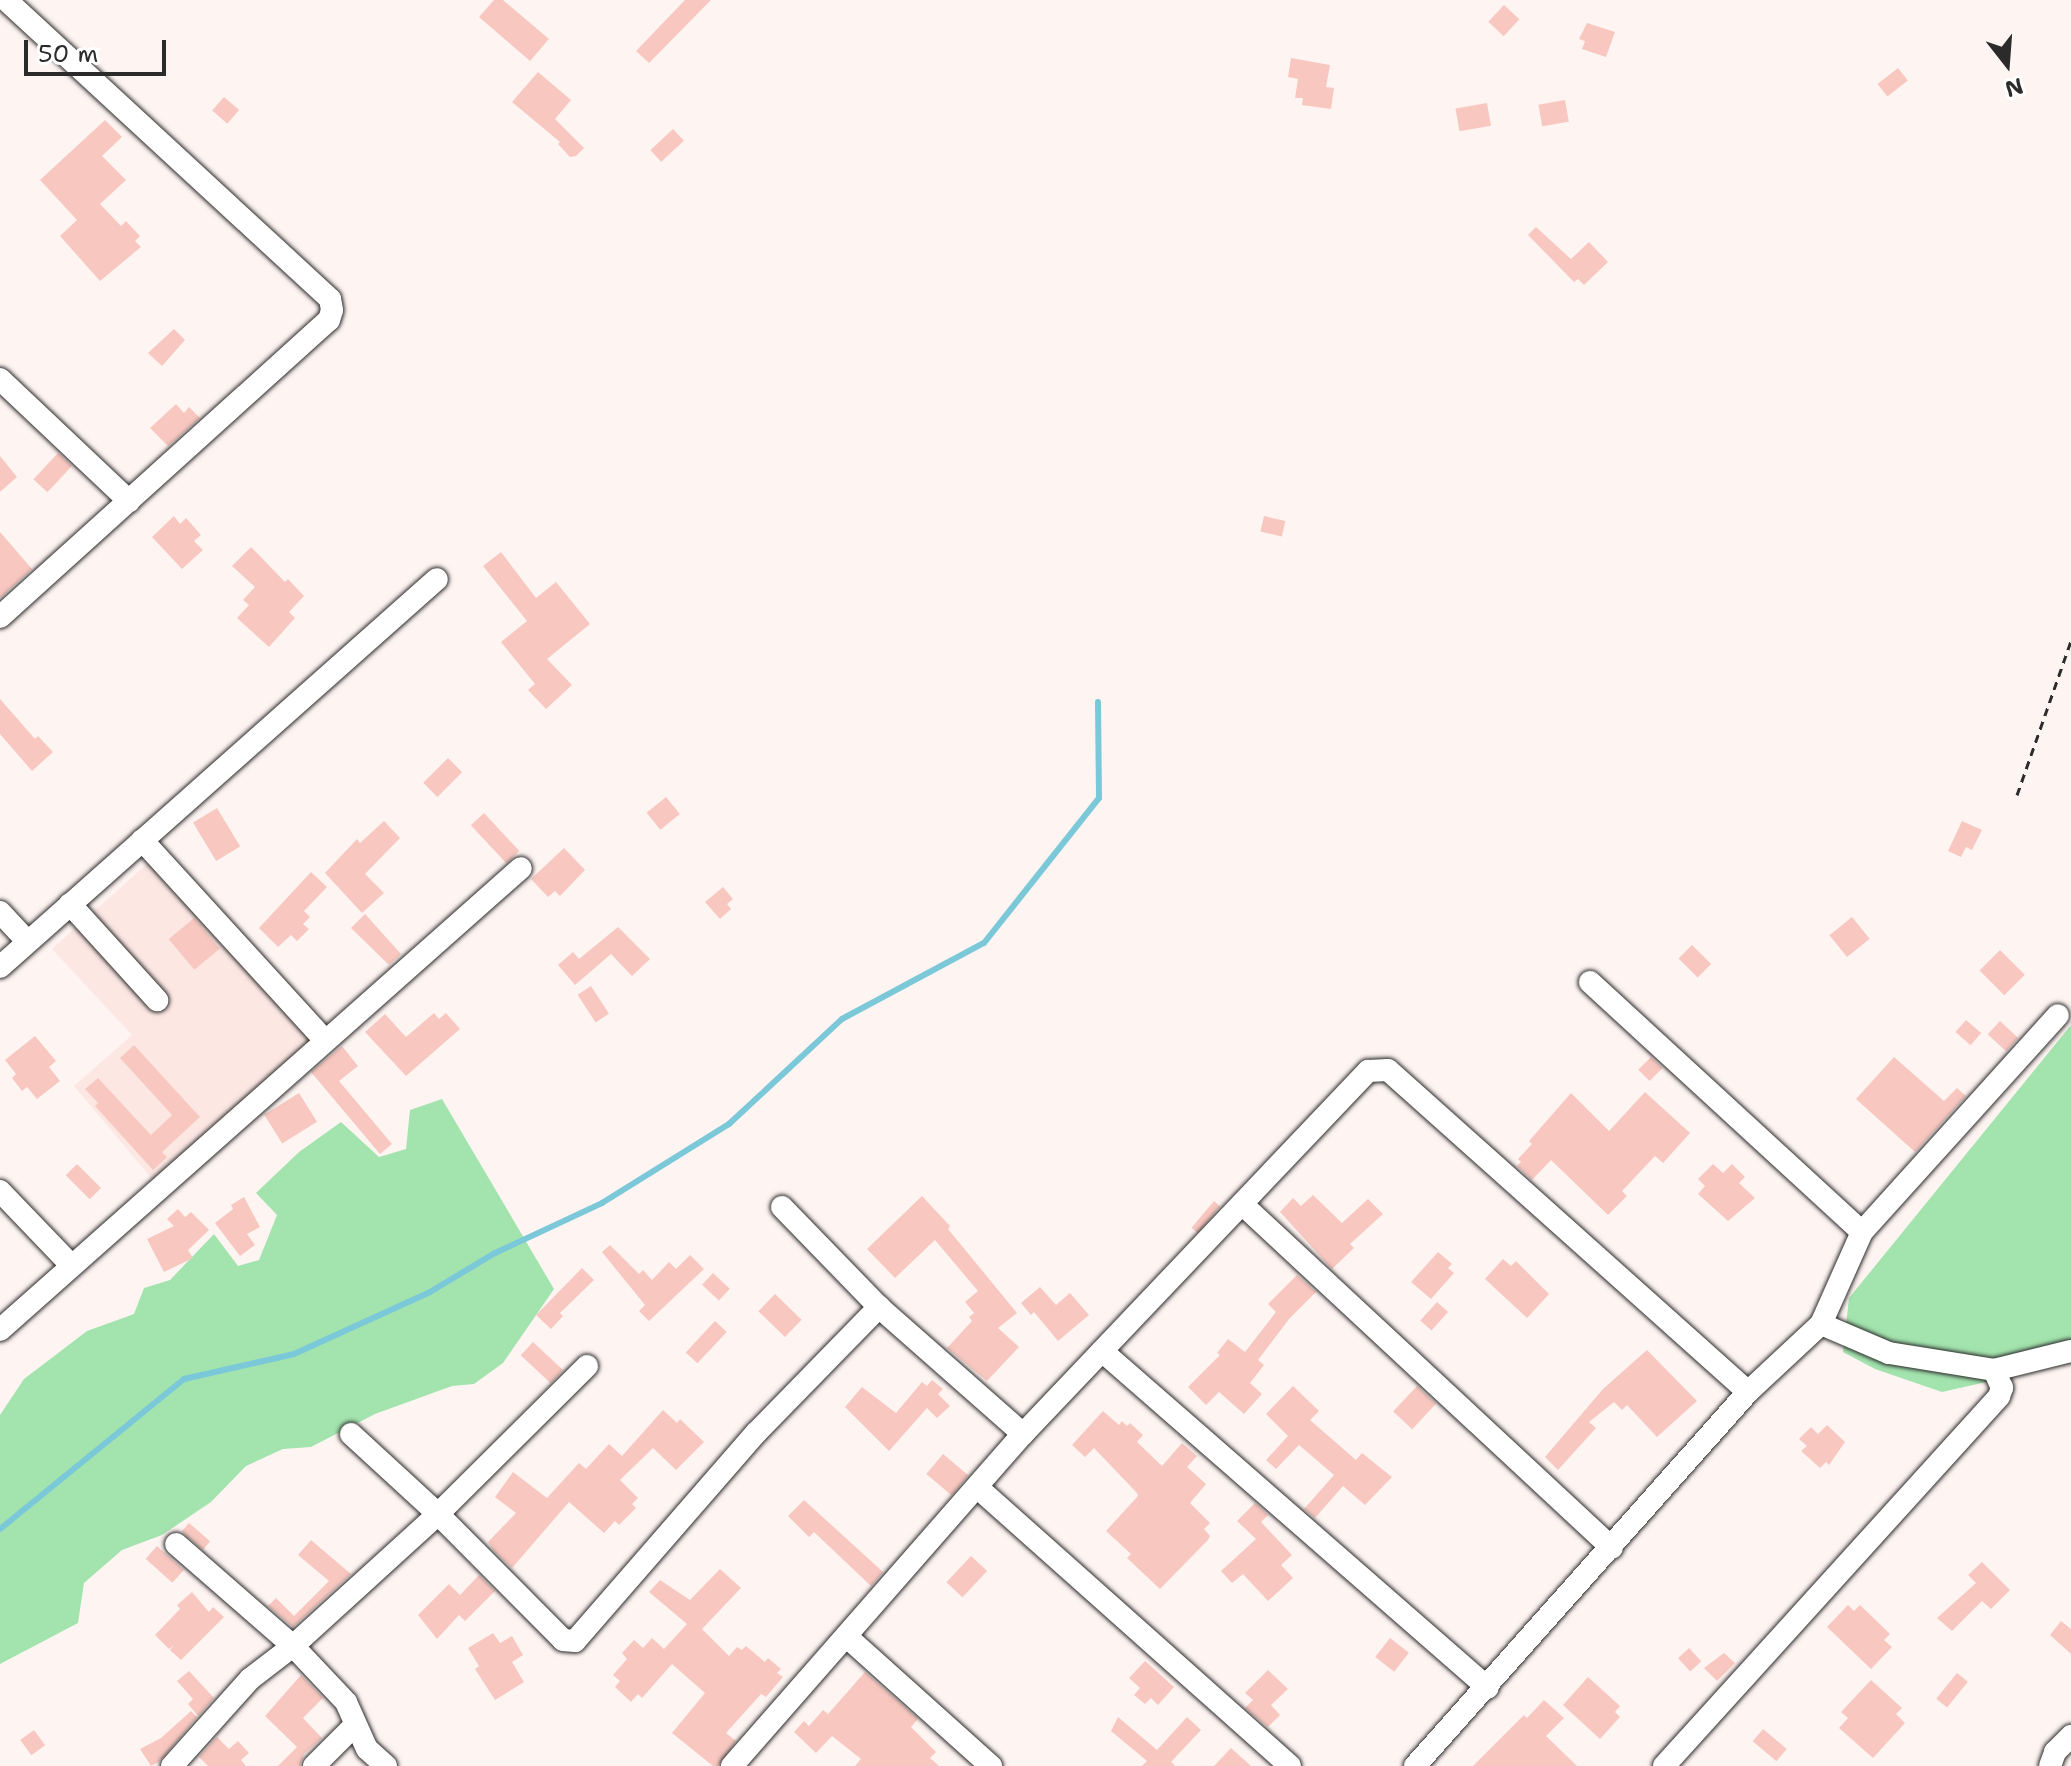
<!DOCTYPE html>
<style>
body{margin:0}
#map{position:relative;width:2071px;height:1766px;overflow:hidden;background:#fef4f2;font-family:"Shantell Sans",sans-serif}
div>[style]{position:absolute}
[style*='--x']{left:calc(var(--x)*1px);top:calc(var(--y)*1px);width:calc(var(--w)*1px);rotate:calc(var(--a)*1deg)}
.built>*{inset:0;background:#fce7e3}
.green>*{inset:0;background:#a3e4ae}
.stream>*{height:6px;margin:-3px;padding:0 3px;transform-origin:3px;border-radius:3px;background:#7bc8d9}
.building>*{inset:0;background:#f8c8c0;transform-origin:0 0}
.path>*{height:3px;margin-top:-1.5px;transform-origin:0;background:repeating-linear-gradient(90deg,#2b2b2b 0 8px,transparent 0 14px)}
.roads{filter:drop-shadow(0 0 2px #2b2b2b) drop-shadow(0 0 2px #2b2b2b)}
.minor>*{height:22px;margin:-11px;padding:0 11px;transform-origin:11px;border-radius:11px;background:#fff}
span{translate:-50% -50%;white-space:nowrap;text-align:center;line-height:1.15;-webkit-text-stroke:6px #fff;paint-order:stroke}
.north{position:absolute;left:1967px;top:24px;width:80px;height:80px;-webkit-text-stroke:6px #fff;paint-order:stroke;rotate:163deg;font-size:22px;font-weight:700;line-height:32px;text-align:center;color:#2b2b2b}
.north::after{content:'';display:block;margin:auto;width:28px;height:36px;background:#2b2b2b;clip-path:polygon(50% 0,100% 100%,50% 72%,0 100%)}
.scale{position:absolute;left:24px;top:40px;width:142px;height:36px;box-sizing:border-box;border:4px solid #2b2b2b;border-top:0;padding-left:10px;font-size:24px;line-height:28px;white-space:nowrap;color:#2b2b2b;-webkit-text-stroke:6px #fff;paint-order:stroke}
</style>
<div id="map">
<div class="built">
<i style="clip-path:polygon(150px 861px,314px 1040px,153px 1180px,74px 1086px,132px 1035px,52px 949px)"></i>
</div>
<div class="green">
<i style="clip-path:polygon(2071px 1025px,2071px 1363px,1942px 1392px,1875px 1369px,1843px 1352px,1849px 1298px)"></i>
<i style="clip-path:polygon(442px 1099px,554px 1289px,503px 1363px,474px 1384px,452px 1386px,375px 1414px,311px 1447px,283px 1449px,246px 1466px,211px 1502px,162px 1535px,122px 1550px,84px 1583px,78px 1623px,0 1664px,0 1415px,24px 1379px,87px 1331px,134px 1314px,144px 1288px,170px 1280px,214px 1234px,238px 1266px,259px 1260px,277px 1215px,256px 1193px,299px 1152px,341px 1122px,379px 1157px,406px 1149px,410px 1110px)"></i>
</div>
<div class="stream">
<i style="--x:0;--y:1529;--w:237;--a:-39.2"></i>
<i style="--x:184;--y:1379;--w:113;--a:-12.8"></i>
<i style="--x:294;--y:1354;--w:149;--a:-24.5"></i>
<i style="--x:430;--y:1292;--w:76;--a:-31"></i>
<i style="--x:495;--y:1253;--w:118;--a:-25"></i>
<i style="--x:602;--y:1203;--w:150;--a:-31.9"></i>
<i style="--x:729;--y:1124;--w:154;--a:-42.9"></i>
<i style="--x:842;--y:1019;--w:161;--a:-28.2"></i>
<i style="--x:984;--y:943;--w:185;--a:-51.6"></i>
<i style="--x:1099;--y:798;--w:96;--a:-90.6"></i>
</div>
<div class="building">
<i style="clip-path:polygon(494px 0,503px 0,549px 39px,530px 61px,479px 17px)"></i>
<i style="clip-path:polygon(685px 0,711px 0,649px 63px,636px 51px)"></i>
<i style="left:1504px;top:5px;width:21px;height:23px;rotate:43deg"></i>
<i style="clip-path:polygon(1587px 23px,1615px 32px,1606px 57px,1582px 49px,1585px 41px,1579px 39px)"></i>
<i style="clip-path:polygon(1291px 58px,1330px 65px,1326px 87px,1334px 88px,1331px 109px,1302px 105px,1303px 98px,1295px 98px,1298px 79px,1288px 77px)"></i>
<i style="left:1898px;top:68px;width:16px;height:26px;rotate:52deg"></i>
<i style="clip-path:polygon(538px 72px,571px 100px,555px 119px,584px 148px,576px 156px,570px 157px,558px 144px,560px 142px,512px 102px)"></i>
<i style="left:224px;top:97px;width:20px;height:18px;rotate:41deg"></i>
<i style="left:1565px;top:100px;width:22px;height:27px;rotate:80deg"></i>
<i style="left:1487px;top:103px;width:23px;height:32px;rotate:80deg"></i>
<i style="clip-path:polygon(105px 120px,122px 137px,102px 156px,126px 180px,100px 204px,121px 226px,126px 221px,140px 236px,135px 241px,141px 247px,100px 281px,60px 236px,77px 220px,40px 180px)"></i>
<i style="left:673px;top:129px;width:16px;height:31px;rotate:47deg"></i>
<i style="clip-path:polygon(1536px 227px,1571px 259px,1589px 242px,1608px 262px,1584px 285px,1578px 279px,1574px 282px,1528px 235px)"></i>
<i style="clip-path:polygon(174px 329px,185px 340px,162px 366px,148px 353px)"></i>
<i style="clip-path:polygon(176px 404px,184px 413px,189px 407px,200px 418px,168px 446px,150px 428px)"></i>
<i style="left:58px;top:453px;width:19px;height:36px;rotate:43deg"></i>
<i style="clip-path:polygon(0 456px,17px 477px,0 492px)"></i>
<i style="clip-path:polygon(174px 516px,180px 524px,186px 518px,201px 535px,194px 541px,203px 550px,182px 569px,152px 537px)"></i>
<i style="left:1264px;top:516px;width:22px;height:16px;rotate:13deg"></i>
<i style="clip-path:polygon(0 532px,32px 569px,0 598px)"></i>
<i style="clip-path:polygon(251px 547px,285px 582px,288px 579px,304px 596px,289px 612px,295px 618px,269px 647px,237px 618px,249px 605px,243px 600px,255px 587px,232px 566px)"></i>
<i style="clip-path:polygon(501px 552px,536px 598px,556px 582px,590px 624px,547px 659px,572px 685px,546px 709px,528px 690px,535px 684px,501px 642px,527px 621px,483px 566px)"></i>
<i style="clip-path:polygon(0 699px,35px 739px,38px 736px,53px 752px,32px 771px,0 734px)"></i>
<i style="left:448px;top:758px;width:20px;height:35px;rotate:45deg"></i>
<i style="left:666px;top:797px;width:22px;height:25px;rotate:51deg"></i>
<i style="left:217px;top:808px;width:45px;height:28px;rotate:59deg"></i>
<i style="left:484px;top:813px;width:52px;height:18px;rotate:47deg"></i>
<i style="clip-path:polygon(384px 821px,400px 838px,365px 874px,384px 893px,362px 913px,325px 873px,357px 839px,360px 843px)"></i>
<i style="clip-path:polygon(1962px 821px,1982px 830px,1972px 850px,1966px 847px,1961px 857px,1948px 851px)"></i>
<i style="clip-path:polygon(564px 848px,585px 870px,560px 896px,555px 891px,548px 897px,531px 879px)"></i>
<i style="clip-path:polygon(311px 872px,327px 887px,304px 911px,310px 917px,303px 924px,309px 929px,297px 941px,291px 935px,278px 947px,259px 928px)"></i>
<i style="clip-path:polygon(723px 887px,733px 899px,727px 904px,731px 909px,720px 919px,705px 902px)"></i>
<i style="clip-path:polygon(365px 914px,401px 954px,389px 965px,351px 928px)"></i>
<i style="left:1852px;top:917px;width:28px;height:29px;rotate:51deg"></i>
<i style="left:194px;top:918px;width:40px;height:33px;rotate:50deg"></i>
<i style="clip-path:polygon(618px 927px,650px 959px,632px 976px,611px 954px,575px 985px,558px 965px,573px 952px,579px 959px)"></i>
<i style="left:1692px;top:945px;width:27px;height:19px;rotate:45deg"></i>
<i style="left:2000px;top:950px;width:35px;height:29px;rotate:45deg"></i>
<i style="left:591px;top:986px;width:33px;height:16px;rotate:57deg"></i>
<i style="clip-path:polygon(434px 1013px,439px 1019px,446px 1013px,460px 1029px,406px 1076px,365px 1032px,385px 1014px,406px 1037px)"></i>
<i style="left:1966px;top:1020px;width:20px;height:16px;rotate:41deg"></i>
<i style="left:2000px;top:1021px;width:25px;height:18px;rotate:43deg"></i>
<i style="clip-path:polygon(35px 1036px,56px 1061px,49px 1067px,60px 1081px,37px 1099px,27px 1087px,22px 1091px,12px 1078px,16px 1074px,5px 1060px)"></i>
<i style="clip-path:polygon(134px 1045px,200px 1117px,162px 1152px,167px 1157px,153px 1170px,95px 1106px,98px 1103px,85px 1089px,98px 1078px,151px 1135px,172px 1115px,120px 1058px)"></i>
<i style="clip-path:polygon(342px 1046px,358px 1066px,339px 1081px,392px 1144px,380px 1154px,311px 1072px)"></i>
<i style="left:1651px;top:1057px;width:16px;height:18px;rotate:45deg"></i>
<i style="clip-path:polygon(1894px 1057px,1944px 1101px,1957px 1088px,1966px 1096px,1915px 1152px,1856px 1099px)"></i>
<i style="clip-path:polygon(1645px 1092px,1690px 1133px,1663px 1163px,1655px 1156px,1622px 1191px,1627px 1196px,1608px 1215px,1551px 1160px,1532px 1180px,1517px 1166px,1521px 1162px,1518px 1159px,1532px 1144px,1529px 1141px,1571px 1093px,1609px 1131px)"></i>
<i style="left:299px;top:1093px;width:34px;height:41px;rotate:58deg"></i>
<i style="left:77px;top:1164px;width:34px;height:16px;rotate:45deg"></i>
<i style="clip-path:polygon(1713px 1164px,1723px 1173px,1732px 1164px,1745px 1177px,1739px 1183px,1755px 1198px,1728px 1221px,1698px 1194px,1705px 1186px,1698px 1179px)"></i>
<i style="clip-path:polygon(1313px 1195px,1342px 1223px,1368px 1199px,1383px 1214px,1350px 1244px,1354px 1248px,1332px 1269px,1280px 1212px,1293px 1198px,1301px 1206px)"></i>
<i style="clip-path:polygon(922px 1196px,950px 1226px,948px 1229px,1017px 1313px,998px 1328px,1019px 1347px,987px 1381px,947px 1348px,972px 1321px,969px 1317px,974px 1313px,965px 1302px,978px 1291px,935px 1240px,895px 1278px,867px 1249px)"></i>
<i style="clip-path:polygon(244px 1197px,260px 1227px,247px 1234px,255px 1245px,240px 1256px,215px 1223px,233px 1209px,231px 1205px)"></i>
<i style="left:1214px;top:1201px;width:8px;height:35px;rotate:40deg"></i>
<i style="clip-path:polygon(178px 1209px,185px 1217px,191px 1212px,209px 1230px,188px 1250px,193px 1258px,164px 1272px,147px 1239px,174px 1226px,167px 1219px)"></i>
<i style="clip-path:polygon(610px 1245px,639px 1274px,643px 1270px,652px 1280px,669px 1262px,676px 1269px,690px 1255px,704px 1269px,649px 1321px,639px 1311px,645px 1305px,602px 1252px)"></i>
<i style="clip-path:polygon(1438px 1252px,1452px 1264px,1448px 1268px,1454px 1273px,1431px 1299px,1411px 1282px)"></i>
<i style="clip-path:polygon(1503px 1259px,1511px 1266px,1516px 1261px,1549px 1294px,1527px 1318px,1485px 1279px)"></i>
<i style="clip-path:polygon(582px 1268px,594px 1280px,560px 1313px,563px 1316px,551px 1329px,536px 1315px)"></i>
<i style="left:713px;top:1273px;width:23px;height:16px;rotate:43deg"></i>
<i style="clip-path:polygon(1297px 1275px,1316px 1292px,1289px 1319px,1258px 1360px,1264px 1365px,1250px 1383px,1262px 1394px,1244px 1414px,1219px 1392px,1206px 1405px,1188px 1387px,1220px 1355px,1217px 1353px,1228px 1339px,1245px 1352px,1276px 1312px,1268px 1304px)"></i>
<i style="clip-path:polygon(1040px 1287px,1056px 1305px,1070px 1293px,1089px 1315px,1058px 1341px,1034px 1312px,1031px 1315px,1021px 1303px)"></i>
<i style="left:775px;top:1294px;width:37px;height:24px;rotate:44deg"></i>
<i style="left:1437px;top:1302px;width:15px;height:25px;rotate:42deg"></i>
<i style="left:715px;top:1321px;width:16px;height:43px;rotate:43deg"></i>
<i style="left:533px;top:1342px;width:41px;height:18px;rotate:43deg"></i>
<i style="clip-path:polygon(1647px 1350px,1697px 1401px,1657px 1437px,1627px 1405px,1622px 1410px,1614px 1402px,1589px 1422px,1596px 1428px,1558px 1470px,1545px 1457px,1603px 1389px)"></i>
<i style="clip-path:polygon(932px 1380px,943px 1389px,938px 1394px,950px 1406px,937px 1418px,927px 1408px,889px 1451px,845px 1407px,862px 1387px,896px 1413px,922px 1382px,927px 1386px)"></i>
<i style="clip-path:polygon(1293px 1386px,1319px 1411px,1310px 1420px,1356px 1460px,1362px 1453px,1392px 1477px,1365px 1505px,1343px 1486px,1315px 1518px,1304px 1509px,1334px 1475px,1299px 1445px,1276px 1469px,1266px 1460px,1288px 1436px,1266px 1414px)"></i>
<i style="left:1417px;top:1386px;width:26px;height:35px;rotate:43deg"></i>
<i style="clip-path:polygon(663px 1410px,677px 1423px,680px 1419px,704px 1442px,676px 1470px,653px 1448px,620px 1480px,638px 1498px,632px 1504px,636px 1508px,619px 1525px,615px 1521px,604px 1533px,569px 1502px,512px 1568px,494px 1551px,488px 1542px,516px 1513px,495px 1497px,513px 1472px,547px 1498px,579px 1463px,586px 1469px,609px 1444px,622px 1456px)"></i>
<i style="clip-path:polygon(1103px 1411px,1119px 1425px,1122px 1421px,1127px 1426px,1130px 1423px,1143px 1435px,1137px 1442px,1162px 1466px,1182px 1443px,1197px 1456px,1187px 1467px,1206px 1484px,1190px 1503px,1210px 1523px,1204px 1529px,1210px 1536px,1208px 1540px,1160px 1589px,1127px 1558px,1131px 1554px,1106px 1531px,1138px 1496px,1137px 1493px,1094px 1448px,1085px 1457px,1072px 1445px)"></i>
<i style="clip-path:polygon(1827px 1425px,1845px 1442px,1829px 1465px,1826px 1462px,1820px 1468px,1801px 1451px,1807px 1446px,1799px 1439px,1811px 1427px,1818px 1434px)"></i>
<i style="left:943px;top:1454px;width:33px;height:26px;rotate:40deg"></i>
<i style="clip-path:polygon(804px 1500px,883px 1572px,871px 1586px,814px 1532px,809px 1537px,788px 1516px)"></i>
<i style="clip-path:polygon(1255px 1503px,1268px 1515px,1261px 1522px,1292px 1555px,1281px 1565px,1293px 1578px,1268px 1601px,1243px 1574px,1232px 1583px,1221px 1571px,1256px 1539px,1237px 1521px)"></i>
<i style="left:189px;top:1523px;width:28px;height:11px;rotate:41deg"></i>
<i style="clip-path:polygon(311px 1540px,351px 1574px,293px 1627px,268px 1606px,276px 1598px,294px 1616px,329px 1581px,298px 1555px)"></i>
<i style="left:157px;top:1546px;width:36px;height:17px;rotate:42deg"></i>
<i style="left:971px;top:1556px;width:22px;height:36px;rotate:43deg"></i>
<i style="clip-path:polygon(1982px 1562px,2010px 1590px,1991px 1609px,1982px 1601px,1952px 1631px,1937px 1618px,1976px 1583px,1968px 1575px)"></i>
<i style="clip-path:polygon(720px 1569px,741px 1588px,702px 1629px,729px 1656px,737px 1647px,742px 1650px,746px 1646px,765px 1662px,768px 1658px,781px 1669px,777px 1673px,783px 1677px,766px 1697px,761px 1694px,726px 1733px,736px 1741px,718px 1766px,713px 1766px,672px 1733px,705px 1693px,672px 1664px,642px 1698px,638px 1694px,631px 1702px,615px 1687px,620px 1681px,613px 1675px,627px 1659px,622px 1653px,634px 1640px,643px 1648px,652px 1638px,664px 1649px,687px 1624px,649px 1592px,660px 1580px,690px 1600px)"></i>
<i style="clip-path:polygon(479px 1575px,495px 1591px,465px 1621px,459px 1615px,437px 1639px,418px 1615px,449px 1584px,460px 1595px)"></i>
<i style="clip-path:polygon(192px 1592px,209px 1612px,213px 1607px,224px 1617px,181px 1660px,170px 1650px,174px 1645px,169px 1649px,155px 1635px,180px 1609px,177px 1605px)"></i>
<i style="clip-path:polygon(1848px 1605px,1854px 1611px,1860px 1605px,1890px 1634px,1884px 1640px,1892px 1647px,1871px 1669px,1827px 1627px)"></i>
<i style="clip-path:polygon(2061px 1621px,2071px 1629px,2071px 1654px,2050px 1635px)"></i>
<i style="clip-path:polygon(493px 1633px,500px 1643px,512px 1636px,523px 1655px,512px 1662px,524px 1682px,495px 1700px,475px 1669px,479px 1666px,468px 1648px)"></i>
<i style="left:1390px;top:1638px;width:24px;height:24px;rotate:38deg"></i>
<i style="left:1689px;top:1648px;width:18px;height:15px;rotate:47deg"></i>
<i style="clip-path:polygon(1724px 1653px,1735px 1663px,1717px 1681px,1704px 1668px)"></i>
<i style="clip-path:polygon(1145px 1661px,1174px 1687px,1158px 1705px,1151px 1698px,1145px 1704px,1134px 1695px,1140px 1688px,1129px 1678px)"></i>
<i style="clip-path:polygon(1268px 1670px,1288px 1689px,1271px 1705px,1280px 1715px,1268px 1727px,1245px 1708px,1253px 1700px,1245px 1693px)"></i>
<i style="clip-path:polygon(189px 1671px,214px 1698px,198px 1716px,188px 1704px,193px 1699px,177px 1681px)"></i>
<i style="clip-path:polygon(865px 1672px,918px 1719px,911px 1727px,936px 1752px,930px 1758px,939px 1766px,855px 1766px,861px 1759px,832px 1736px,816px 1753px,794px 1732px,804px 1721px,809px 1726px,823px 1710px,828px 1714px)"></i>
<i style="left:1957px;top:1673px;width:14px;height:33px;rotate:39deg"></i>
<i style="clip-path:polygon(301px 1675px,323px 1698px,303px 1718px,322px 1738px,304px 1754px,300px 1766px,278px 1766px,297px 1747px,265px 1716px)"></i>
<i style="clip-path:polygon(1588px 1677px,1620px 1706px,1615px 1712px,1620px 1717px,1600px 1739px,1563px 1705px)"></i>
<i style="clip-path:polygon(1871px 1680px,1902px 1708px,1896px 1714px,1905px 1723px,1873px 1758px,1839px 1728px,1848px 1718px,1841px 1712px)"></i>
<i style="clip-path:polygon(1544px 1700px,1564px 1718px,1546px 1736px,1577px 1766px,1473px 1766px,1524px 1715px,1527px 1718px)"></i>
<i style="clip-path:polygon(191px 1711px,197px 1717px,159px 1762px,151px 1766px,140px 1749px,161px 1738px)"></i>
<i style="clip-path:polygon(1118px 1717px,1157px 1750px,1187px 1717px,1201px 1730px,1171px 1762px,1175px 1766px,1142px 1766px,1147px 1761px,1111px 1731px)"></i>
<i style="left:1763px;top:1729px;width:31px;height:16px;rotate:40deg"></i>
<i style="left:34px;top:1730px;width:19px;height:17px;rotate:54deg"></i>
<i style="clip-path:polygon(217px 1737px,229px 1749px,238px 1741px,249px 1753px,241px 1760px,246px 1766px,208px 1766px,199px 1757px)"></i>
<i style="clip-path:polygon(1231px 1748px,1251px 1766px,1214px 1766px)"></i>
</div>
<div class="path">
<i style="--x:2017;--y:795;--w:163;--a:-70.7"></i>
</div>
<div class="roads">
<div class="minor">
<i style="--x:0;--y:379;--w:178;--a:43.4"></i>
<i style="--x:0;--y:617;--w:443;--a:-42.1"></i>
<i style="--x:329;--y:320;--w:10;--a:-73"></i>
<i style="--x:332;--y:310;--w:11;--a:-100"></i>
<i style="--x:330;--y:299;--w:441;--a:-137.3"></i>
<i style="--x:142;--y:840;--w:270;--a:47.6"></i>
<i style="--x:70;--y:904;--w:130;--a:47.8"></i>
<i style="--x:0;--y:912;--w:40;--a:47"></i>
<i style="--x:0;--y:967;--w:584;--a:-41.6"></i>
<i style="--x:1590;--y:982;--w:369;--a:42.6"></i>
<i style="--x:0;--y:1191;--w:101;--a:46.2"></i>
<i style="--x:1242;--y:1204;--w:505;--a:42.91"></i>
<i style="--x:782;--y:1207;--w:139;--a:45.9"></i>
<i style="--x:879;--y:1307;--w:192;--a:41.4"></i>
<i style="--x:1821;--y:1324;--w:74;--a:23.1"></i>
<i style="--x:1889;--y:1353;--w:106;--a:9.2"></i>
<i style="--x:1994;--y:1370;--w:79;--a:-13.9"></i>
<i style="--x:0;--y:1330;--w:696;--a:-41.57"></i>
<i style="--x:1102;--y:1351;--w:512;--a:41.12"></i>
<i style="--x:351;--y:1434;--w:118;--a:42.6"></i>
<i style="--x:438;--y:1514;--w:177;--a:45.2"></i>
<i style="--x:563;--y:1640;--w:12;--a:5"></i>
<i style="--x:575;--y:1641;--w:277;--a:-49"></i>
<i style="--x:757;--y:1432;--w:175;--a:-45.7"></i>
<i style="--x:977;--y:1487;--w:419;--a:41.7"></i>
<i style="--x:846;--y:1636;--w:195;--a:41.9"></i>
<i style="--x:172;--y:1766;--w:117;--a:-48.1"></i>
<i style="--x:250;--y:1679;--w:54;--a:-37.5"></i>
<i style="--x:293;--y:1646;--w:155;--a:-138.9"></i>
<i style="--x:314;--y:1766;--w:57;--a:-45"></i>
<i style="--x:386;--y:1766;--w:25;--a:-138"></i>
<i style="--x:367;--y:1749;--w:51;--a:-114.1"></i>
<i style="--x:346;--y:1702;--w:77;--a:-133.4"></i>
<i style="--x:293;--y:1646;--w:196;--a:-42.3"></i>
<i style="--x:438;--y:1514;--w:210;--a:-44.8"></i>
<i style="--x:732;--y:1766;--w:441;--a:-48.8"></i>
<i style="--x:1023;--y:1434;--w:501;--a:-46.46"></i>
<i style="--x:1368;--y:1071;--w:20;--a:-3"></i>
<i style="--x:1388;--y:1070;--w:483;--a:41.8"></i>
<i style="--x:1415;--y:1766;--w:501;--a:-48.32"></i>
<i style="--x:1748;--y:1392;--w:100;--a:-43"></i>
<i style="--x:1821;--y:1324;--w:101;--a:-66"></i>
<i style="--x:1862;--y:1232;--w:292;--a:-47.9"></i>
<i style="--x:1664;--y:1766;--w:499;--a:-47.8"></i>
<i style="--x:1999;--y:1396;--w:9;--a:-69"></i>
<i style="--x:2002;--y:1388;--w:20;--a:-114"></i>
<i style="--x:2050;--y:1766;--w:15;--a:-70"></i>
<i style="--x:2055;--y:1752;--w:23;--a:-45"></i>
</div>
</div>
<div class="north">N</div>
<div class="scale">50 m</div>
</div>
